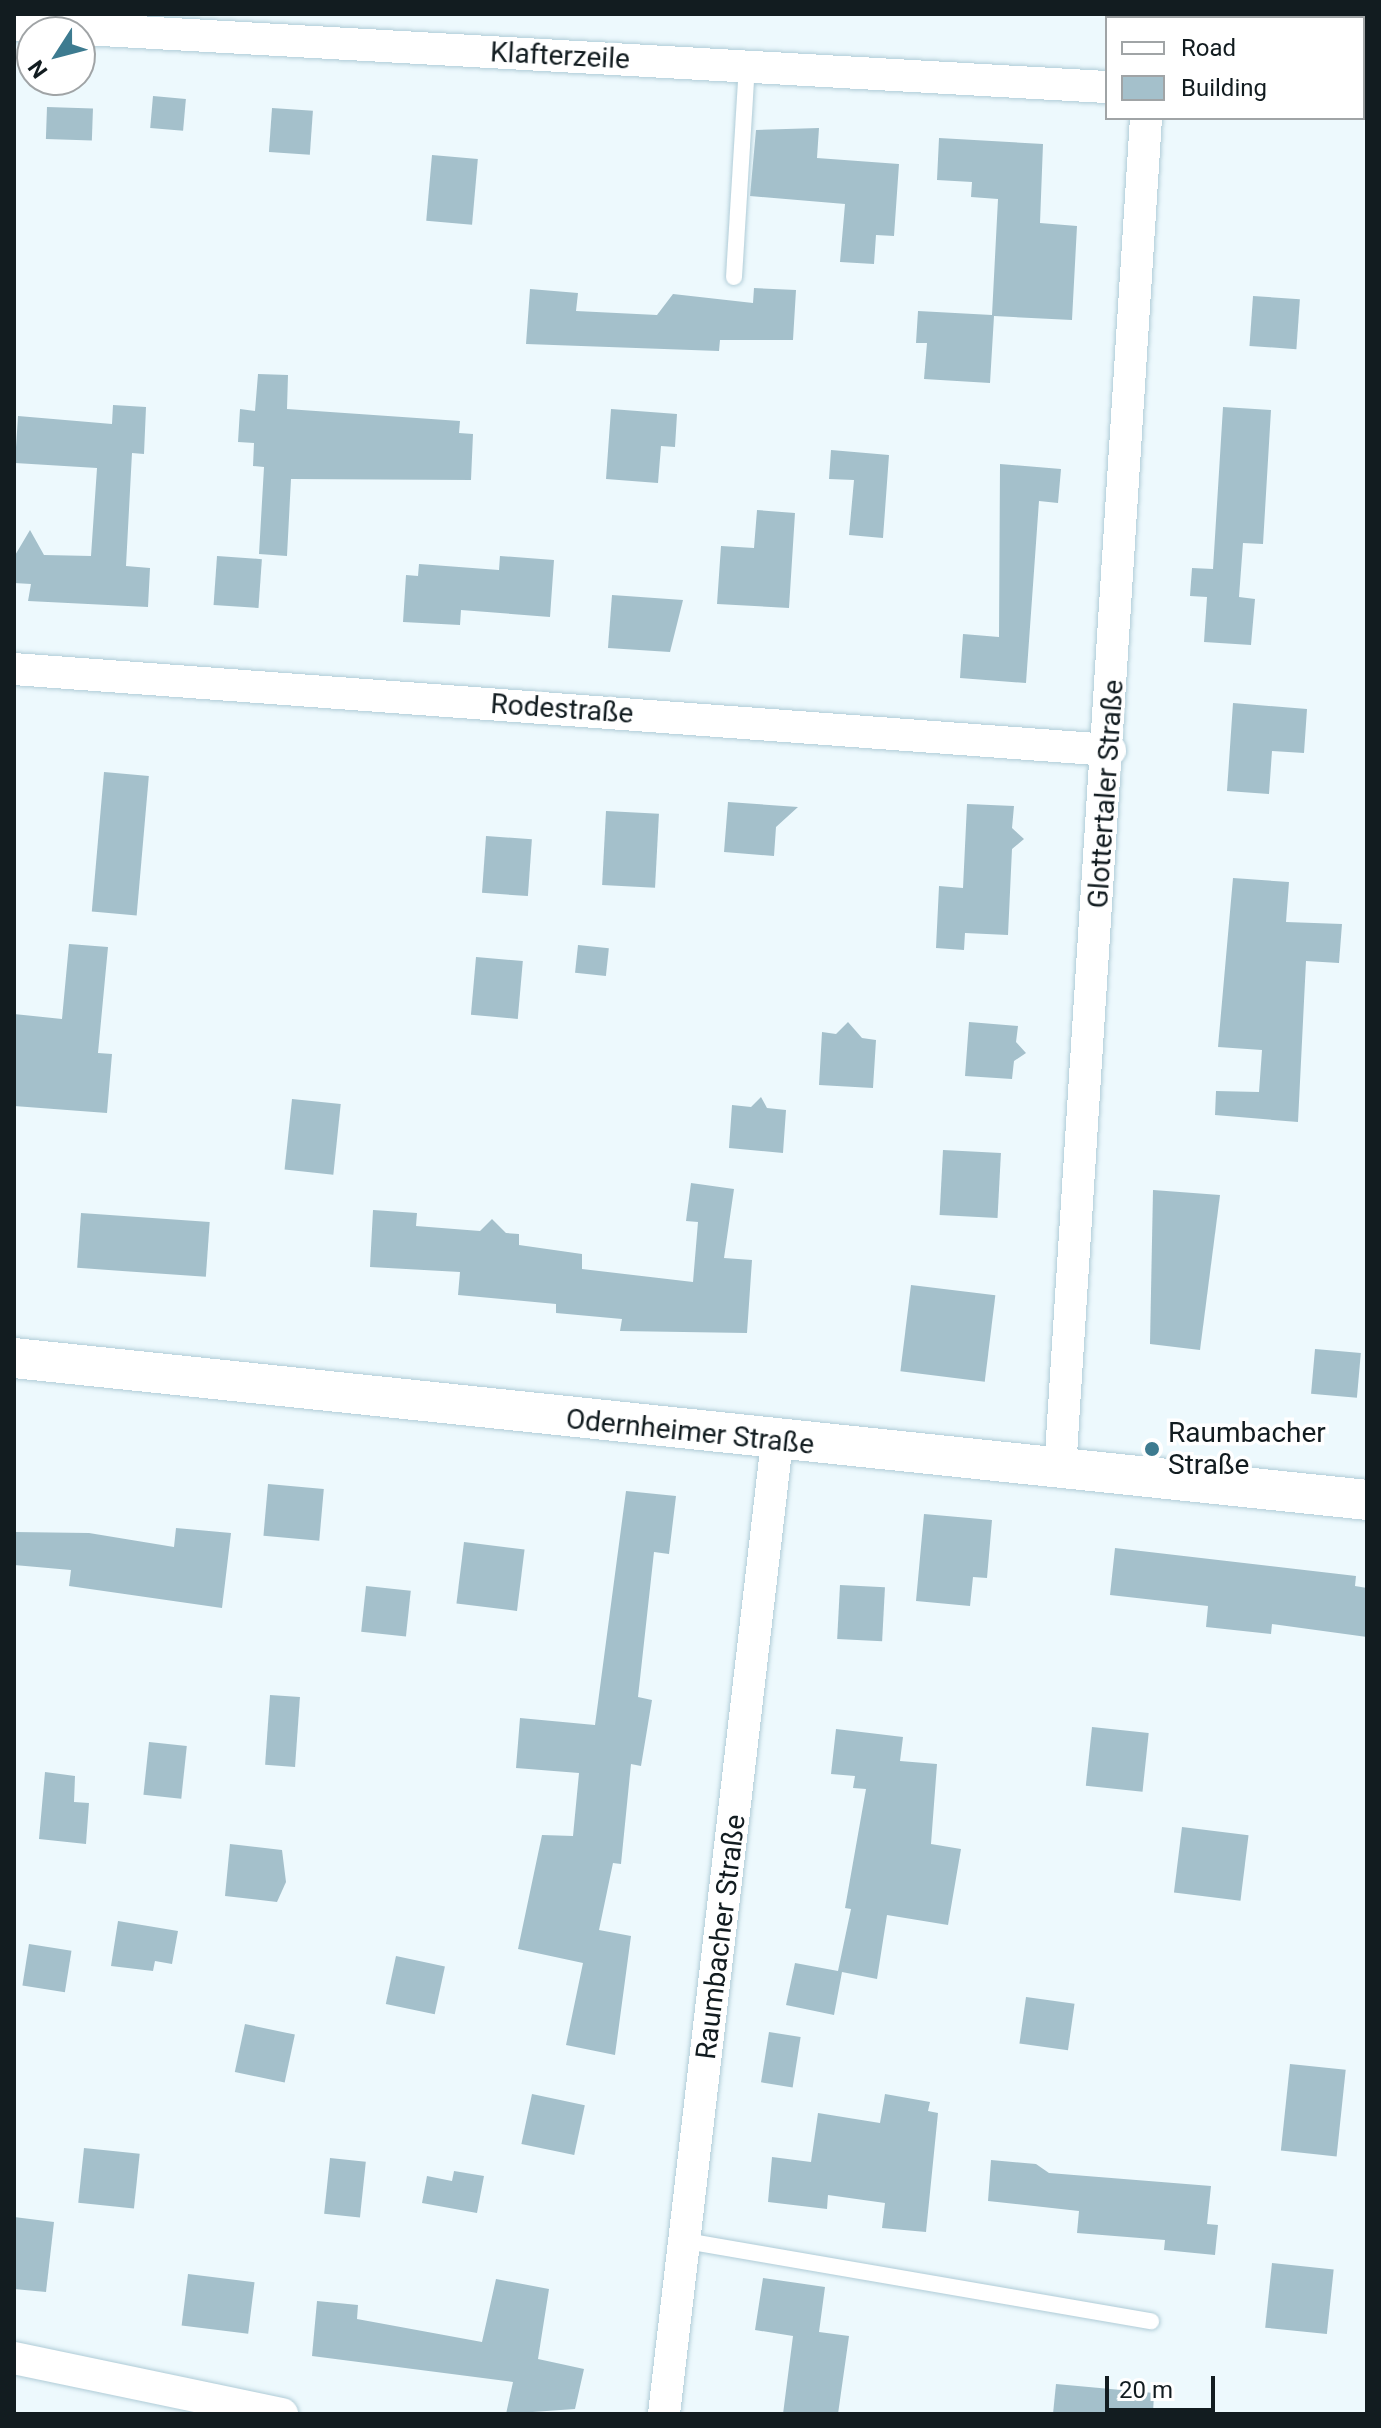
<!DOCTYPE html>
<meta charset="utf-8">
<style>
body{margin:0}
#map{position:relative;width:1381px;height:2428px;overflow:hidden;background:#edf9fd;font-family:Roboto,sans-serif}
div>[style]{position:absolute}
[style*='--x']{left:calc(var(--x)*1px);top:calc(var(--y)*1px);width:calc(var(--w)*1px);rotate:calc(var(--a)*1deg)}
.building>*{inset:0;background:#a4c0cb;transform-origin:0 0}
.roads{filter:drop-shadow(0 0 2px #b0ccd7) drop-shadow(0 0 2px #b0ccd7)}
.service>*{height:16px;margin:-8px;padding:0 8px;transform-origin:8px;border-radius:8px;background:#fff}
.minor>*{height:32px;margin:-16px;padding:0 16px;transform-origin:16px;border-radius:16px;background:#fff}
.tertiary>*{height:40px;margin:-20px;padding:0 20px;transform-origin:20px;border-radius:20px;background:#fff}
.dots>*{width:22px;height:22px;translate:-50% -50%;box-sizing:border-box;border:4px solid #fff;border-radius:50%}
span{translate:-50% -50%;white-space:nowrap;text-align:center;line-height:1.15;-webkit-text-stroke:7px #fff;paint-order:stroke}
.street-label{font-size:28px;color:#121c20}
.poi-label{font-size:28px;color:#121c20}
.left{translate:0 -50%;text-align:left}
.frame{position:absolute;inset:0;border:16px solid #121c20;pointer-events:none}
.legend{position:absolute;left:1105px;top:16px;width:260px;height:104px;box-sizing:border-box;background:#fff;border:2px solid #a0a4a6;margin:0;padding:10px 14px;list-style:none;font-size:24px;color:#121c20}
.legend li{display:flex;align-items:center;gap:16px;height:40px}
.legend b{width:40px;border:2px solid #a0a4a6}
.north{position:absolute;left:16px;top:16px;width:80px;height:80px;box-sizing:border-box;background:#fff;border:2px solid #a0a4a6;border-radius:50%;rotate:234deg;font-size:22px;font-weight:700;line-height:32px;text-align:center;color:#121c20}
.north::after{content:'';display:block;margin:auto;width:28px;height:36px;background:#3d7b90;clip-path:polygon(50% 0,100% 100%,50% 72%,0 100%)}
.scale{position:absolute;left:1105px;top:2376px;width:110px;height:36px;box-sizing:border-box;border:4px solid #121c20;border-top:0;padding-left:10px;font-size:24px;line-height:28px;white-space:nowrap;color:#121c20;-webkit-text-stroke:6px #fff;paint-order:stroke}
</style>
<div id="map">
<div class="building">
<i style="left:153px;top:96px;width:33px;height:32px;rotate:5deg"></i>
<i style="left:47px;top:107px;width:46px;height:32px;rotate:2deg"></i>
<i style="left:272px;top:108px;width:41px;height:44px;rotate:4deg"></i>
<i style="clip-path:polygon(819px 128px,817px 158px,899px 164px,894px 236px,876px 235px,874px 264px,840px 262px,845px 204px,750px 196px,756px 130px)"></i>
<i style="clip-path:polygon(939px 138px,1043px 144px,1040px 223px,1077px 226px,1072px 320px,994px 316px,990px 383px,924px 379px,927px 343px,916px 343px,918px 311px,992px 315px,998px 199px,971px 197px,972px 182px,937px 180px)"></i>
<i style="left:432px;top:155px;width:46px;height:66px;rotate:5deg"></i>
<i style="clip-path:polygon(754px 288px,796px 290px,793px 340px,720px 340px,719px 351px,526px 344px,530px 289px,578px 293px,576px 311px,657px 315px,673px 294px,753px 303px)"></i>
<i style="left:1253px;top:296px;width:47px;height:50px;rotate:4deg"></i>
<i style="clip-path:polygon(258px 374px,288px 375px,287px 409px,460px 421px,459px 433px,473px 434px,471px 480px,291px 479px,287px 556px,259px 554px,264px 467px,253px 466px,254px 443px,238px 442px,240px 409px,255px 411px)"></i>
<i style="clip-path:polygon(113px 405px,146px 407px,144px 454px,132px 453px,126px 566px,150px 568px,148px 607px,28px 601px,31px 584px,14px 583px,14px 557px,30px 530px,44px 555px,91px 556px,97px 468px,15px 463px,18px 416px,112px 424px)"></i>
<i style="clip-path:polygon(1223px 407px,1271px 410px,1263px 544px,1243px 543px,1239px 597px,1255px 599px,1251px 645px,1204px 642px,1207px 597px,1190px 596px,1192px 568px,1213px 569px)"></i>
<i style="clip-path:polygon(611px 409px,677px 414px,675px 447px,661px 446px,658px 483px,606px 479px)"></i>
<i style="clip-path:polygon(831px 450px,889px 455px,883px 538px,849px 535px,854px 480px,829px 479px)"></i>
<i style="clip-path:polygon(1000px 464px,1061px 469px,1058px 503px,1039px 501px,1026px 683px,960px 678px,963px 634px,999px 637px)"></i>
<i style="clip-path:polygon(757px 510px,795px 513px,789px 608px,717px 604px,721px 546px,754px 548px)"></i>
<i style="left:217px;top:556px;width:45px;height:49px;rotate:4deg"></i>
<i style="clip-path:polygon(500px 556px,554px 560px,550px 617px,461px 610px,460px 625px,403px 622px,406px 575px,418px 576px,419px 564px,499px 570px)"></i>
<i style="clip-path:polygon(612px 595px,683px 600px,670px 652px,608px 648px)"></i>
<i style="clip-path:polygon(1233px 703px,1307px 709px,1304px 753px,1272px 751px,1269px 794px,1227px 791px)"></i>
<i style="left:104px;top:772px;width:45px;height:140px;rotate:5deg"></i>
<i style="clip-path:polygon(728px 802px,798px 807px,776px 827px,774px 856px,724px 852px)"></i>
<i style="clip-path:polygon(967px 804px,1014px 806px,1012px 828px,1024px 839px,1012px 849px,1008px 935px,965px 933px,964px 950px,936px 948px,939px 886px,963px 888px)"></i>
<i style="left:606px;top:811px;width:53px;height:74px;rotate:3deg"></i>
<i style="left:486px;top:836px;width:46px;height:57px;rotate:4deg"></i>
<i style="clip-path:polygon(1233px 878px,1289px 882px,1286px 922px,1342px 924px,1339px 963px,1306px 961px,1298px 1122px,1215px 1115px,1216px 1091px,1259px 1092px,1262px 1050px,1218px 1047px)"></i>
<i style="clip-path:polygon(69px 944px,108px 947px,98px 1053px,112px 1054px,107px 1113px,14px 1106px,14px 1014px,62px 1019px)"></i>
<i style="left:578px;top:945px;width:31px;height:28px;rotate:6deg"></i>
<i style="left:476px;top:957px;width:47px;height:58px;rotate:5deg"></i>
<i style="clip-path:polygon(848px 1022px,862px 1038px,876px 1040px,873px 1088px,819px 1085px,822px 1032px,836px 1034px)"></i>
<i style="clip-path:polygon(969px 1022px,1018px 1026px,1016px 1042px,1026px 1053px,1014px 1061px,1012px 1079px,965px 1076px)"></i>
<i style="clip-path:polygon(761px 1097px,767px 1108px,786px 1110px,783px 1153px,729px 1148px,732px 1105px,751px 1107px)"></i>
<i style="left:292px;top:1099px;width:49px;height:71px;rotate:6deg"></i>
<i style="left:943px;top:1150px;width:58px;height:65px;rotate:3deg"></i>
<i style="clip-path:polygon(691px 1183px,734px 1189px,724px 1258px,752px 1260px,747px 1333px,620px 1331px,622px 1319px,556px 1313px,556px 1304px,458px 1295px,460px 1272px,370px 1267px,373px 1210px,417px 1213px,416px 1226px,480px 1231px,492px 1219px,506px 1233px,519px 1234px,519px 1245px,582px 1254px,582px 1269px,693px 1282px,698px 1222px,686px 1221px)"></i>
<i style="clip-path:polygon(1153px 1190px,1220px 1195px,1200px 1350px,1150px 1344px)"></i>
<i style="left:81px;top:1213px;width:129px;height:55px;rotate:4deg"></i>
<i style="left:911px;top:1285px;width:85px;height:87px;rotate:7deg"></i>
<i style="left:1315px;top:1349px;width:46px;height:45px;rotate:5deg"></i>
<i style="left:268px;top:1484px;width:56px;height:52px;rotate:5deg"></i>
<i style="clip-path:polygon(626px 1491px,676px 1496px,669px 1554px,654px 1552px,638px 1697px,652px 1700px,641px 1766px,631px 1764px,621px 1864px,613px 1863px,599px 1930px,631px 1936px,615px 2055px,566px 2045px,583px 1963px,518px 1949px,542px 1835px,573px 1836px,579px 1773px,516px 1768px,520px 1718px,595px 1725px)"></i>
<i style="clip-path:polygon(924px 1514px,992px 1520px,987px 1578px,973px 1577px,970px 1606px,916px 1601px)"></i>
<i style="clip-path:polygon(176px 1528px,231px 1533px,222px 1608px,69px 1586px,71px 1570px,14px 1565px,14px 1532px,89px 1533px,174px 1547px)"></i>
<i style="left:464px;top:1542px;width:61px;height:62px;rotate:7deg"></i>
<i style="clip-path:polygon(1115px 1548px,1356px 1576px,1355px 1586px,1367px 1588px,1367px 1637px,1272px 1624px,1271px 1634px,1206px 1627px,1208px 1606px,1110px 1595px)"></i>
<i style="left:840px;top:1585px;width:45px;height:54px;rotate:3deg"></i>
<i style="left:366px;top:1586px;width:45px;height:46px;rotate:6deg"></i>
<i style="left:270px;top:1695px;width:30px;height:70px;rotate:4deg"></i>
<i style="left:1092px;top:1727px;width:57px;height:59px;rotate:6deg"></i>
<i style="clip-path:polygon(836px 1729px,903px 1737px,900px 1761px,937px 1764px,931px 1844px,961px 1849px,948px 1925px,887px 1915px,877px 1979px,842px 1972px,834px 2015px,786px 2005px,795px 1963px,838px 1971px,851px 1909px,845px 1908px,866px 1789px,853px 1788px,855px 1776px,831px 1774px)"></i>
<i style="left:149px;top:1742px;width:38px;height:53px;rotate:6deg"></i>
<i style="clip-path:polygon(45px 1772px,75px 1776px,74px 1802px,89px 1803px,86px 1844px,39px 1839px)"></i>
<i style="left:1182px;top:1827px;width:67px;height:66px;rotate:7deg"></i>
<i style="clip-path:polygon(230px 1844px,282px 1850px,286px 1882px,277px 1902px,225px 1896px)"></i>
<i style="clip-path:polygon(118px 1921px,178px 1931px,172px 1964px,155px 1961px,153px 1971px,111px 1966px)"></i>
<i style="left:29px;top:1944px;width:43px;height:42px;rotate:9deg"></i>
<i style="left:396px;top:1956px;width:50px;height:49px;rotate:12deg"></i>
<i style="left:1026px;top:1997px;width:49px;height:47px;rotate:8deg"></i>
<i style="left:245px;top:2024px;width:51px;height:49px;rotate:12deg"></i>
<i style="left:769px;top:2032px;width:32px;height:51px;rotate:9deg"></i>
<i style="left:1290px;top:2064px;width:56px;height:87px;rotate:6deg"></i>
<i style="left:532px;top:2094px;width:54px;height:51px;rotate:12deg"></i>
<i style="clip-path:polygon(885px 2094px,930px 2102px,928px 2111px,938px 2113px,926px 2232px,882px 2228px,885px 2203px,828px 2195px,827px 2209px,768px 2202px,772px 2157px,811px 2162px,818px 2113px,880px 2123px)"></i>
<i style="left:84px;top:2148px;width:56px;height:55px;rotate:6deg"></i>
<i style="left:330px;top:2158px;width:36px;height:56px;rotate:6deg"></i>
<i style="clip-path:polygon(991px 2160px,1036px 2164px,1049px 2173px,1211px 2186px,1207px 2224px,1218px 2225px,1215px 2255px,1164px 2250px,1165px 2240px,1077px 2233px,1079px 2211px,988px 2201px)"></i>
<i style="clip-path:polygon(454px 2171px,484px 2176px,477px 2213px,422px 2203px,427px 2176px,452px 2181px)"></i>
<i style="clip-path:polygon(14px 2217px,54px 2222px,46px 2292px,14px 2289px)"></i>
<i style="left:1272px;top:2263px;width:62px;height:65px;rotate:6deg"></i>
<i style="left:188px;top:2274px;width:67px;height:52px;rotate:7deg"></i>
<i style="clip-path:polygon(763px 2278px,825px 2287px,819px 2332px,849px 2336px,838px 2414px,783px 2414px,793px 2336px,755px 2330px)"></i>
<i style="clip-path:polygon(496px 2279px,549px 2289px,538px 2359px,584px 2369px,575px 2409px,506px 2414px,513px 2382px,312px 2356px,317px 2301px,358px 2305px,357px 2319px,482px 2342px)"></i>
<i style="clip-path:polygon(1056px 2384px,1154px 2393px,1153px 2414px,1053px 2414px)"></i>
</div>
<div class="roads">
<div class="service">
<i style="--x:734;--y:277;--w:210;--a:-86.5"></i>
<i style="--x:686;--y:2241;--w:472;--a:9.8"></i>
</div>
<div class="minor">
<i style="--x:1153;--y:18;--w:4;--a:-90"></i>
<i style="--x:14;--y:25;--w:1095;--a:3.25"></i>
<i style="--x:14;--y:669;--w:1099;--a:4.23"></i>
<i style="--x:1060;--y:1470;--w:1355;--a:-86.36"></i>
<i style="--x:14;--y:2358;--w:274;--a:11.8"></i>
<i style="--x:664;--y:2414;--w:979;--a:-83.37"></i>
</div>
<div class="tertiary">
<i style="--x:14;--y:1358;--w:1360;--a:5.99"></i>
</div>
</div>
<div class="dots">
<i style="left:1152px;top:1449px;background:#3d7b90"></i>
</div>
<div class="street-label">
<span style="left:560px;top:56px;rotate:3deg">Klafterzeile</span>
<span style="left:562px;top:709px;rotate:4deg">Rodestraße</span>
<span style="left:1106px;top:794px;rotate:-86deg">Glottertaler Straße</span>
<span style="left:690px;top:1432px;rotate:6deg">Odernheimer Straße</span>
<span style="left:721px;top:1937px;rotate:-83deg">Raumbacher Straße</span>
</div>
<div class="poi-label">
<span class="left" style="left:1168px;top:1449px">Raumbacher<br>Straße</span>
</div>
<div class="frame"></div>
<ul class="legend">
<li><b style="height:10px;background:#fff"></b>Road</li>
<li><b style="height:22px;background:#a4c0cb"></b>Building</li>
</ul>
<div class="north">N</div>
<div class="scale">20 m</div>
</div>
